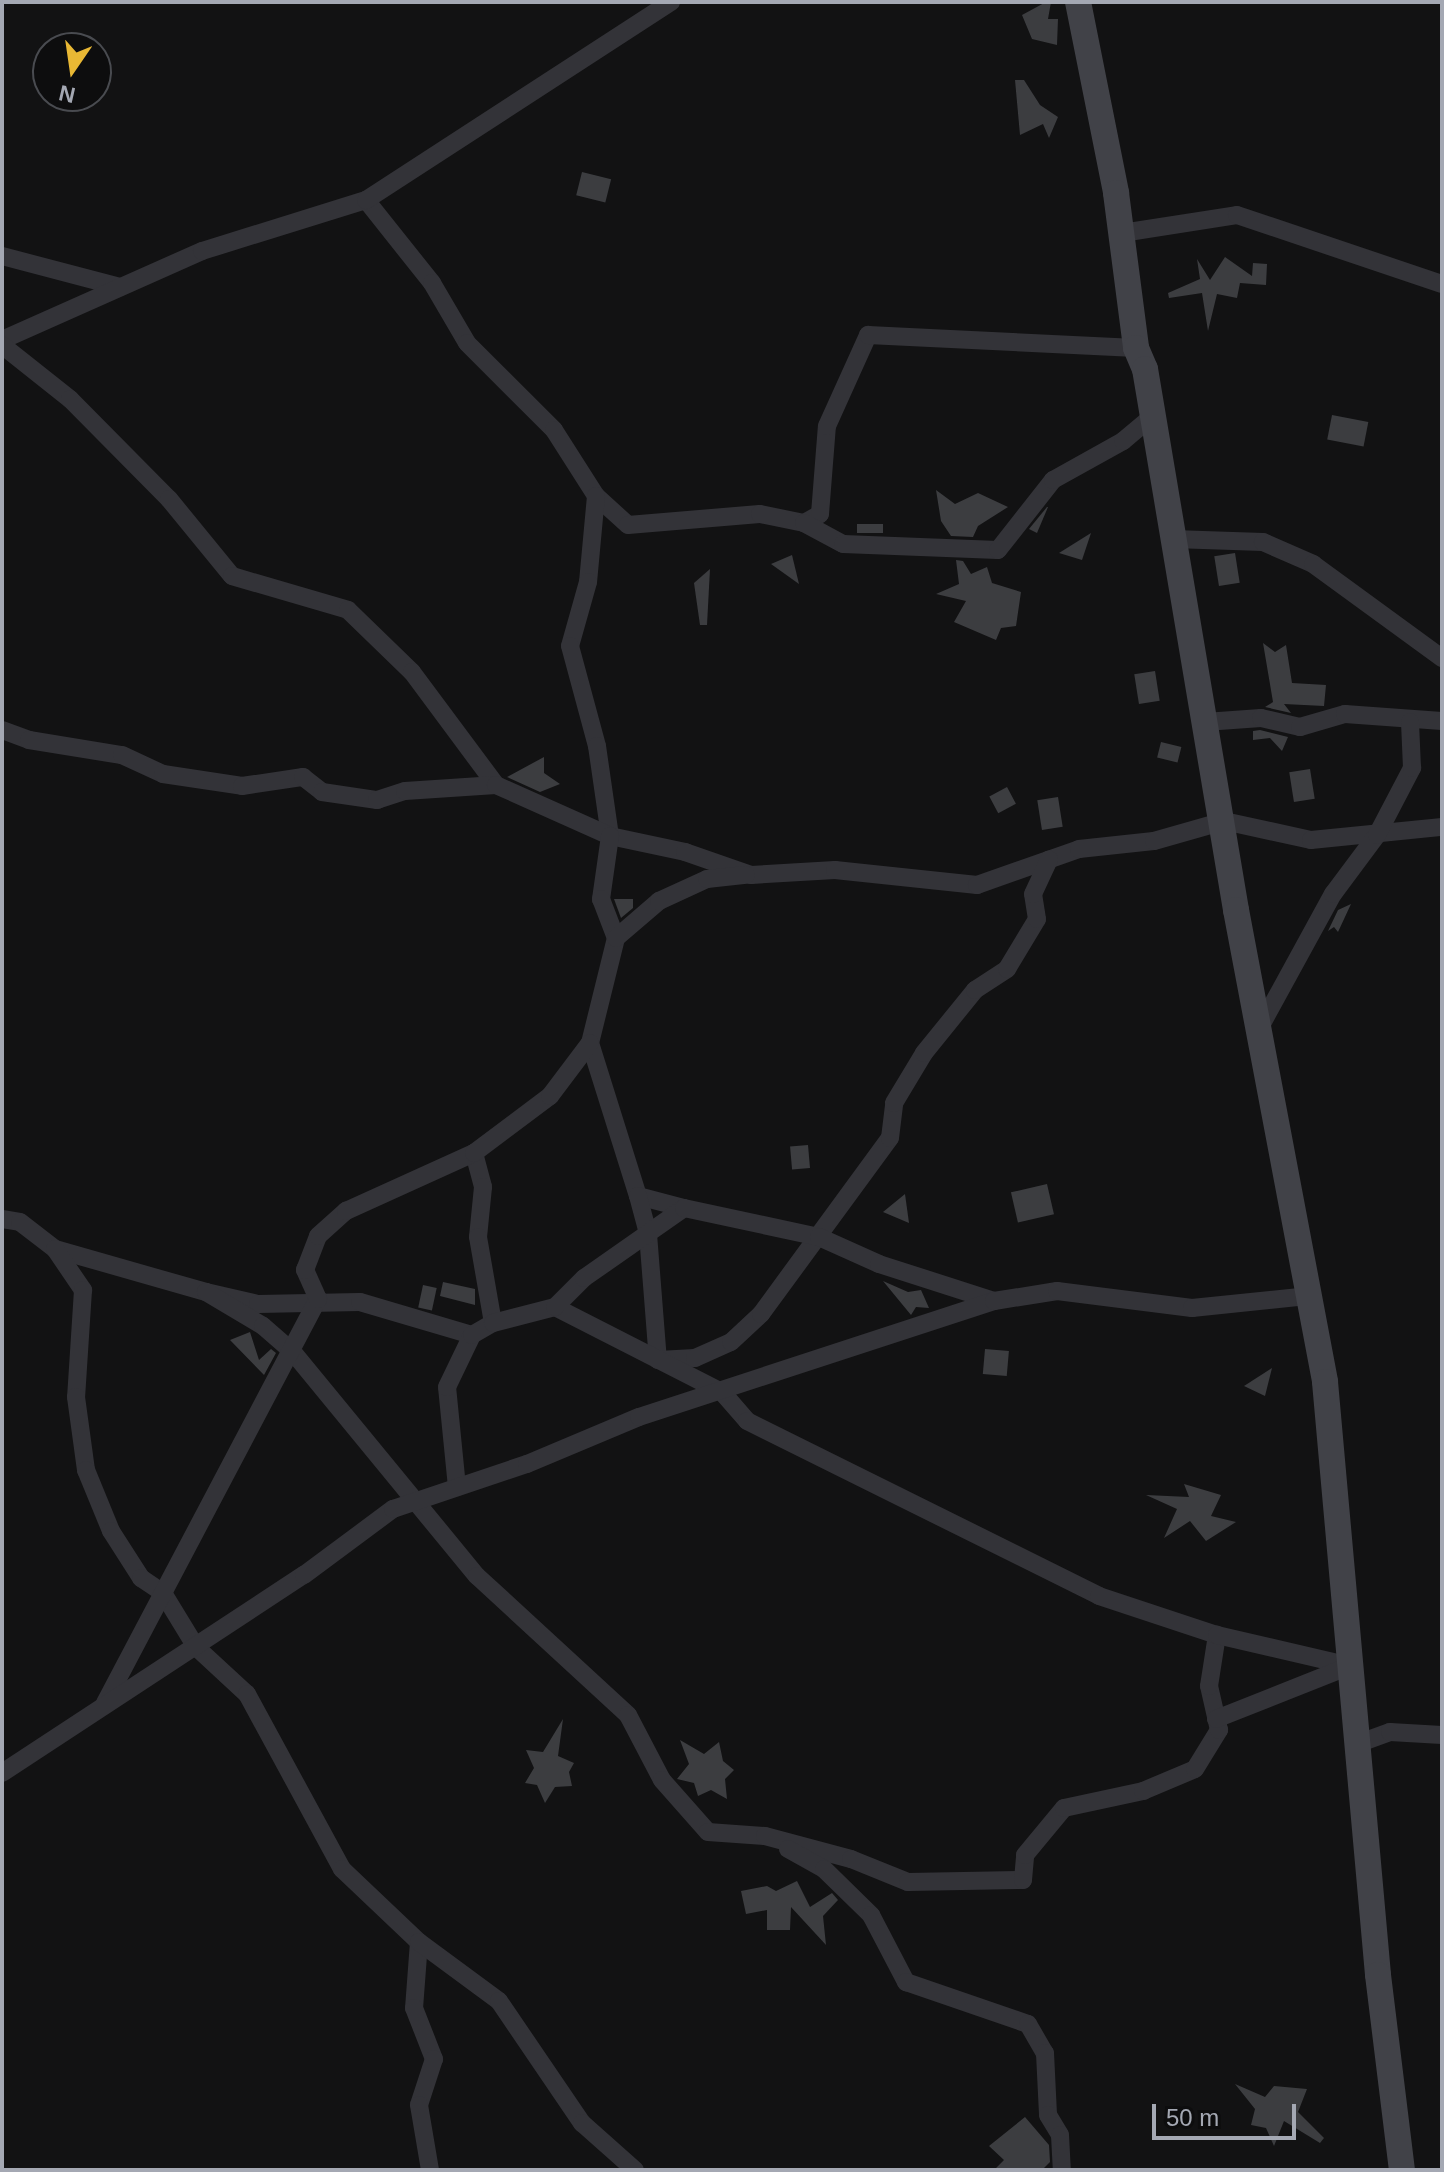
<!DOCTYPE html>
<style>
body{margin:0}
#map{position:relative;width:1444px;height:2172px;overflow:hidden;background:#121213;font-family:Arial,sans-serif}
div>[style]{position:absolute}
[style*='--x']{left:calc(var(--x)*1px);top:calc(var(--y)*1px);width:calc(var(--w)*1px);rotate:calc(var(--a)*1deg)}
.building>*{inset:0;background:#3c3d40;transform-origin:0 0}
.minor>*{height:18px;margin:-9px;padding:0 9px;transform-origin:9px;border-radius:9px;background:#333338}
.secondary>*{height:26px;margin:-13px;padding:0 13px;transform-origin:13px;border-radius:13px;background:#414248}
span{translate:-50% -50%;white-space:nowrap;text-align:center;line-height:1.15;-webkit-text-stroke:6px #0d0d0e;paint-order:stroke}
.frame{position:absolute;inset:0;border:4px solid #a4a8b3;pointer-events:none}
.north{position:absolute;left:32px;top:32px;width:80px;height:80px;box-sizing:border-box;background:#0d0d0e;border:2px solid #494b50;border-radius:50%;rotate:193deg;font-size:22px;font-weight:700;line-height:32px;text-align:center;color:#a4a8b3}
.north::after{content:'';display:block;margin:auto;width:28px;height:36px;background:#e9b834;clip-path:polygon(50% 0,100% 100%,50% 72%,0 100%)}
.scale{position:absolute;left:1152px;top:2104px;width:144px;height:36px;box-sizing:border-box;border:4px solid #a4a8b3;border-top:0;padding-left:10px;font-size:24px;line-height:28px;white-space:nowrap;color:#a4a8b3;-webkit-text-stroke:6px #0d0d0e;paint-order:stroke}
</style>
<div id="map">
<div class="building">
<i style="clip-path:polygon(1046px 2px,1051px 2px,1048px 19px,1058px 19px,1057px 45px,1032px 39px,1022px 15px)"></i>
<i style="clip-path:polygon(1015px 80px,1024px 80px,1040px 105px,1058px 117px,1049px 138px,1043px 124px,1020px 135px)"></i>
<i style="left:582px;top:172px;width:30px;height:24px;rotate:14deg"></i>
<i style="clip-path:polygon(1225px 257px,1252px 276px,1253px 263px,1267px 264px,1266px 285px,1240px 283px,1237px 298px,1217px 294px,1208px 331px,1202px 293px,1169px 298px,1168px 293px,1200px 279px,1197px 259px,1210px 280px)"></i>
<i style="left:1332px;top:415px;width:37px;height:25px;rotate:11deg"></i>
<i style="clip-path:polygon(936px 490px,955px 504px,978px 493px,1008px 507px,978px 526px,973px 537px,951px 536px,941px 521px)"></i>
<i style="clip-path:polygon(1048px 507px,1037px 533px,1029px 529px,1047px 507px)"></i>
<i style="left:857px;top:524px;width:26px;height:9px"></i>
<i style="clip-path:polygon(1091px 533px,1082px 560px,1059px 553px)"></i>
<i style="left:1235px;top:553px;width:30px;height:21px;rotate:81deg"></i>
<i style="clip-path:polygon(792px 555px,799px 584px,771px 564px)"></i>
<i style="clip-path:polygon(956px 560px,963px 561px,971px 574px,987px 567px,992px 583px,1021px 592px,1016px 626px,1001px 628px,996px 640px,954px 622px,966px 601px,936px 594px,959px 584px)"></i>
<i style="clip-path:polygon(710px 569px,707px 625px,700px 625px,694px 583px)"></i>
<i style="clip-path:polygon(1263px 643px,1275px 652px,1286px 645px,1292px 683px,1326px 685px,1324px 706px,1284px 704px,1291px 713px,1265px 707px,1273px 702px)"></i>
<i style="left:1155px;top:671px;width:30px;height:21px;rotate:81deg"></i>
<i style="clip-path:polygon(1253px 731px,1260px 730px,1288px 737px,1282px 751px,1270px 738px,1253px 740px)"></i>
<i style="left:1161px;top:742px;width:21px;height:16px;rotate:14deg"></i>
<i style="clip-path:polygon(544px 757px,544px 773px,560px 784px,540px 792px,507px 777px)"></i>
<i style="left:1310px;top:769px;width:30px;height:21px;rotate:81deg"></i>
<i style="left:1007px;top:787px;width:19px;height:20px;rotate:62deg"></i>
<i style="left:1058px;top:797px;width:30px;height:21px;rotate:81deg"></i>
<i style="clip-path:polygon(614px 899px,633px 899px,633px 908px,621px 918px)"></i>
<i style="clip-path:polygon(1351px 904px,1338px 932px,1334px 927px,1328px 931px,1338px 910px)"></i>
<i style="left:808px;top:1145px;width:23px;height:18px;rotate:85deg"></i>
<i style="left:1047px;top:1184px;width:31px;height:37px;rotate:77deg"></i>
<i style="clip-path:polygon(905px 1194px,909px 1223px,883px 1212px)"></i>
<i style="clip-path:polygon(883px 1281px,908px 1292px,921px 1290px,929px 1308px,916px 1307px,911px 1315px)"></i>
<i style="clip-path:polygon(443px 1282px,475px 1289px,475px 1305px,440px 1296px)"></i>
<i style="left:423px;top:1285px;width:14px;height:23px;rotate:12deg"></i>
<i style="clip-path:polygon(250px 1332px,259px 1360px,271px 1349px,276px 1353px,264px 1375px,230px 1340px)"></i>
<i style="left:985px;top:1349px;width:24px;height:25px;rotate:5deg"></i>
<i style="clip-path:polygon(1272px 1368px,1265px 1396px,1244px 1386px)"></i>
<i style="clip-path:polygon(1184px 1484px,1221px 1495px,1211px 1516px,1236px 1522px,1206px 1541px,1190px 1521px,1164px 1538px,1177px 1509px,1146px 1495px,1189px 1497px)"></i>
<i style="clip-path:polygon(563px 1719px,558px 1756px,574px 1763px,569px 1772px,572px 1786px,555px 1787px,545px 1803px,537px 1785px,525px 1783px,534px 1768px,526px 1750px,543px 1752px)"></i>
<i style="clip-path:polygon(680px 1740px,704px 1754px,719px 1742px,723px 1761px,734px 1770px,725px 1779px,727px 1799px,711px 1790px,698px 1796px,694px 1783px,677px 1779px,689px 1764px)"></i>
<i style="clip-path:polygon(797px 1881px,810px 1907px,832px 1893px,838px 1900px,823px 1916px,826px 1945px,791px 1907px,790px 1930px,767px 1930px,767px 1910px,746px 1914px,741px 1891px,767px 1886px,776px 1891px)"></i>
<i style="clip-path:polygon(1235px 2084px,1265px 2097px,1274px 2086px,1307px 2089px,1298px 2112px,1324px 2138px,1320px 2143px,1284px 2121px,1274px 2146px,1266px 2128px,1251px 2125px,1255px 2109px)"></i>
<i style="clip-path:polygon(1025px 2117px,1049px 2145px,1050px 2162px,1042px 2170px,994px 2170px,1004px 2160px,989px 2146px)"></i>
</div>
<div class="minor">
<i style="--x:366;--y:200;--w:106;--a:51.5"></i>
<i style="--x:432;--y:283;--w:69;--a:59.7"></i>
<i style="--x:467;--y:343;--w:123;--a:45"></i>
<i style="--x:554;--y:430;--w:78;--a:57.5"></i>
<i style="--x:596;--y:496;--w:43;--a:42.2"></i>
<i style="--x:628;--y:525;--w:132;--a:-4.8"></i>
<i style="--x:760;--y:514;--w:45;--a:11.6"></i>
<i style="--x:804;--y:523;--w:18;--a:-29"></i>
<i style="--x:820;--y:514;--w:88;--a:-85.5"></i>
<i style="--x:827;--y:426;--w:100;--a:-65.7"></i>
<i style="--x:868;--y:335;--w:268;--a:2.8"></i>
<i style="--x:1122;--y:233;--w:116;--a:-8.9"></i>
<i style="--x:1237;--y:215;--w:216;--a:18.6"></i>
<i style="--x:2;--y:256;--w:122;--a:14.7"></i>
<i style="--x:2;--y:340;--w:219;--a:-24"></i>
<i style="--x:202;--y:251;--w:172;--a:-17.3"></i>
<i style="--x:366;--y:200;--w:364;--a:-33"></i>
<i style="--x:2;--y:345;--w:87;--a:38.5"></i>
<i style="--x:70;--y:399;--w:141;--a:45.3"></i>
<i style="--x:169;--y:499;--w:99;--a:50.7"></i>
<i style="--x:232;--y:576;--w:121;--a:16.3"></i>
<i style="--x:348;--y:610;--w:89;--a:44.1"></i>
<i style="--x:412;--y:672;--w:141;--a:53.4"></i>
<i style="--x:596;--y:496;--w:86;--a:95.3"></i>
<i style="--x:588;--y:582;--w:66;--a:105.7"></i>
<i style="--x:570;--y:646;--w:104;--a:74.9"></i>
<i style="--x:597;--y:746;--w:91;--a:81.8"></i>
<i style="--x:610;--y:836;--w:77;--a:12"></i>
<i style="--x:685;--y:852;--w:70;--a:19.2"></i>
<i style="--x:751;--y:875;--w:84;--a:-3.4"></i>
<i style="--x:835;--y:870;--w:143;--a:6"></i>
<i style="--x:977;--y:885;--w:108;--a:-19.4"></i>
<i style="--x:1079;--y:849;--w:75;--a:-6.1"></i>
<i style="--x:1154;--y:841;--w:73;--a:-15.9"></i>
<i style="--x:1224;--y:821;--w:89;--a:12.3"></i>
<i style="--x:1311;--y:840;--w:132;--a:-5.7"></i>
<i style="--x:804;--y:523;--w:44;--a:28.3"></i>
<i style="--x:843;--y:544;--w:155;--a:2.2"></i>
<i style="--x:998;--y:550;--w:89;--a:-51.8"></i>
<i style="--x:1053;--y:480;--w:80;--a:-29.1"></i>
<i style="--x:1123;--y:441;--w:39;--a:-40"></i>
<i style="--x:1173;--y:539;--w:90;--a:1.9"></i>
<i style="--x:1263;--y:542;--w:55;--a:23.7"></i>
<i style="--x:1313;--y:564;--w:160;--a:36.1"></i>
<i style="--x:1205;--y:722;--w:56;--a:-4.1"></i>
<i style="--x:1261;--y:718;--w:40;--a:13"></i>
<i style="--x:1300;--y:727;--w:47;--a:-16.1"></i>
<i style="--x:1345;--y:714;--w:97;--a:4.1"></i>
<i style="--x:2;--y:730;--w:29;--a:20"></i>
<i style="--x:29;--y:740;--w:94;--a:9.2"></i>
<i style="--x:122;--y:755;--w:45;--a:24.9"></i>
<i style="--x:163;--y:774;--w:80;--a:8.6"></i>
<i style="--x:242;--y:786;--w:62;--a:-8.4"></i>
<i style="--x:303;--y:777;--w:24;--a:38"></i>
<i style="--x:322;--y:792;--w:56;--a:8.3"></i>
<i style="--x:377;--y:800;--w:29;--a:-18"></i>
<i style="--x:405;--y:791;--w:91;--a:-3.8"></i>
<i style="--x:496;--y:785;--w:125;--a:24.1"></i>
<i style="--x:610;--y:836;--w:64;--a:98.1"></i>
<i style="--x:601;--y:899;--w:42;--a:69"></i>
<i style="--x:616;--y:938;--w:108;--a:103.9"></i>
<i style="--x:590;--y:1043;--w:160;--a:72.6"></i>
<i style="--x:638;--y:1196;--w:48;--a:14.6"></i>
<i style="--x:616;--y:938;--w:57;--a:-40.7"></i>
<i style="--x:659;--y:901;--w:53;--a:-24.6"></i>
<i style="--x:707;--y:879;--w:39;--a:-6"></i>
<i style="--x:1259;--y:1029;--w:154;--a:-61.3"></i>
<i style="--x:1333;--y:894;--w:74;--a:-53.3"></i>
<i style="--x:1377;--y:835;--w:76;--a:-62.4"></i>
<i style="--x:1412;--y:768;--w:46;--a:-92.5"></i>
<i style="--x:474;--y:1153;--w:35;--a:75"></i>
<i style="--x:483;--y:1187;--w:50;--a:95.7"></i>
<i style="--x:478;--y:1237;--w:87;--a:80.1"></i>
<i style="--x:638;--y:1196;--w:39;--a:75"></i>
<i style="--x:648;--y:1234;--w:126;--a:85.5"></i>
<i style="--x:658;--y:1360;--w:37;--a:-3"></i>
<i style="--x:695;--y:1358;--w:39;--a:-24"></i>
<i style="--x:731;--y:1342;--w:41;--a:-43"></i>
<i style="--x:761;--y:1314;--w:218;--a:-53.8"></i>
<i style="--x:890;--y:1138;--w:35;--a:-83"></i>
<i style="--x:894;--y:1103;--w:58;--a:-59"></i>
<i style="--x:924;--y:1053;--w:81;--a:-51"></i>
<i style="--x:975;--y:990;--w:38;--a:-33"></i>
<i style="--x:1007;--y:969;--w:58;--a:-59"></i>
<i style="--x:1037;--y:919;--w:25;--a:-99"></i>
<i style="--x:1033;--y:894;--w:38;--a:-65"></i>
<i style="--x:2;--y:1219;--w:18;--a:9"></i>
<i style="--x:20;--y:1222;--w:44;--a:37.6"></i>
<i style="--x:55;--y:1249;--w:157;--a:15.9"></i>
<i style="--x:206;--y:1292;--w:53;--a:13"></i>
<i style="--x:258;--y:1304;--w:102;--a:-1.1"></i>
<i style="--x:360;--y:1302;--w:117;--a:16.4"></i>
<i style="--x:55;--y:1249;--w:50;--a:55.7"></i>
<i style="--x:83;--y:1290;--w:107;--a:93.7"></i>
<i style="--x:76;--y:1397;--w:74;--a:82.2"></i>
<i style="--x:86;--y:1470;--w:66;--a:67.7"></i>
<i style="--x:111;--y:1531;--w:56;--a:57.4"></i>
<i style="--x:141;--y:1578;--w:27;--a:34"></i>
<i style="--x:163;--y:1593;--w:63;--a:58.6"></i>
<i style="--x:196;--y:1647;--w:69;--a:42.7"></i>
<i style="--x:247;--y:1694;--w:199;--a:61.5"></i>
<i style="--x:342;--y:1869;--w:106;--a:43.5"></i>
<i style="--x:419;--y:1942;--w:66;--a:94.3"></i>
<i style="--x:414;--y:2008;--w:55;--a:68.6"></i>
<i style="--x:434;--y:2059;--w:48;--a:108.1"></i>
<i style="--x:419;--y:2105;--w:66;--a:80.4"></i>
<i style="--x:206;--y:1292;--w:66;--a:30.8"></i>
<i style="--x:263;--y:1326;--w:38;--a:41"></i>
<i style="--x:292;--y:1351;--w:291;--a:50.6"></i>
<i style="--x:477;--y:1576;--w:205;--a:42.6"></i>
<i style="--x:628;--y:1715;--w:73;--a:62.4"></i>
<i style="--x:662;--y:1780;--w:69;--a:48.5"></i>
<i style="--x:708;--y:1832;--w:57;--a:4"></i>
<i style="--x:765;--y:1836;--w:89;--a:15"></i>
<i style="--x:851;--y:1859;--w:61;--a:22"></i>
<i style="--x:908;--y:1882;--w:115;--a:-1"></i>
<i style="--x:1023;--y:1880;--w:25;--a:-85"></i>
<i style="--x:1025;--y:1855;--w:61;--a:-50.3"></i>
<i style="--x:1064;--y:1808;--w:81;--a:-12.1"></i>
<i style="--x:1143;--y:1791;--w:56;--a:-22.9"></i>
<i style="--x:1195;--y:1769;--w:46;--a:-58.4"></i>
<i style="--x:1219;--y:1730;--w:45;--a:-102.8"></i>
<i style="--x:1209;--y:1686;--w:52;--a:-81.1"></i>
<i style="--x:555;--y:1307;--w:187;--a:27"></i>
<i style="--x:722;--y:1392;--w:38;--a:49"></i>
<i style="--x:747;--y:1421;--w:393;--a:26.4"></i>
<i style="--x:1099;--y:1596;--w:124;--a:18.3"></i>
<i style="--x:1217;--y:1635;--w:137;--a:13.1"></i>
<i style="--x:457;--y:1487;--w:100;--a:-95.7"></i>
<i style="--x:447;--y:1387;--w:58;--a:-64.3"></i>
<i style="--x:472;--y:1335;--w:24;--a:-30"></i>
<i style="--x:493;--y:1323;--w:64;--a:-14.5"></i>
<i style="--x:555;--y:1307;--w:41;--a:-45"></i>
<i style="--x:584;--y:1278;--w:122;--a:-35"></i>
<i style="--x:684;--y:1208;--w:138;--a:12.1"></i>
<i style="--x:819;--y:1237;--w:66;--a:24.2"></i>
<i style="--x:879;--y:1264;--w:121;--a:17.8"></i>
<i style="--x:105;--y:1703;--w:457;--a:-62.2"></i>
<i style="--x:318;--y:1299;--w:32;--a:-114"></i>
<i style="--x:305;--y:1270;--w:36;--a:-69"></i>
<i style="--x:318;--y:1236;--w:38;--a:-42"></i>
<i style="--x:346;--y:1211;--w:141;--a:-24.4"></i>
<i style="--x:474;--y:1153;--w:95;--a:-36.9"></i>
<i style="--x:550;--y:1096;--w:66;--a:-53"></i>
<i style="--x:1216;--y:1719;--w:144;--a:-21.6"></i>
<i style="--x:1357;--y:1744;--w:35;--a:-20"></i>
<i style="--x:1390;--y:1732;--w:52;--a:3.3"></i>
<i style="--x:2;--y:1773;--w:361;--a:-33.3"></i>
<i style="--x:304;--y:1575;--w:111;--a:-36.6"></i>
<i style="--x:393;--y:1509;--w:141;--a:-18.6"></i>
<i style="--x:527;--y:1464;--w:121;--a:-22.8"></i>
<i style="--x:639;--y:1417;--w:373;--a:-18.1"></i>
<i style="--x:994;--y:1301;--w:64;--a:-9"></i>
<i style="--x:1057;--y:1291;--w:136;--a:7.2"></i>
<i style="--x:1192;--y:1308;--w:118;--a:-5.9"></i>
<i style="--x:788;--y:1849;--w:41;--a:29.1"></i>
<i style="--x:824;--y:1869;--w:66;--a:44.4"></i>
<i style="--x:871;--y:1915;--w:76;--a:62.4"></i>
<i style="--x:906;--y:1982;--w:129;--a:19"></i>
<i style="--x:1028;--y:2024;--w:34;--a:60"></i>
<i style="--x:1045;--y:2053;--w:62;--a:87.2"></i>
<i style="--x:1048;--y:2115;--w:23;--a:59"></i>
<i style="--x:1060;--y:2135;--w:35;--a:87"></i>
<i style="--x:419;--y:1942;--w:99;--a:36.4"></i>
<i style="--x:499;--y:2001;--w:148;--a:55.8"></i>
<i style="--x:582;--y:2123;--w:71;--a:41.6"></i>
</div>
<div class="secondary">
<i style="--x:1078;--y:2;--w:195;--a:78.7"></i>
<i style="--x:1116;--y:193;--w:156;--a:82.6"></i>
<i style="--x:1136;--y:348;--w:23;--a:67"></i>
<i style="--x:1145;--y:369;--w:549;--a:80.45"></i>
<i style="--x:1236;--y:910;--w:480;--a:79.3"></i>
<i style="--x:1325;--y:1382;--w:595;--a:84.89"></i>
<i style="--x:1378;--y:1975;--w:196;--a:83"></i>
</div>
<div class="frame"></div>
<div class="north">N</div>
<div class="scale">50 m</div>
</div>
